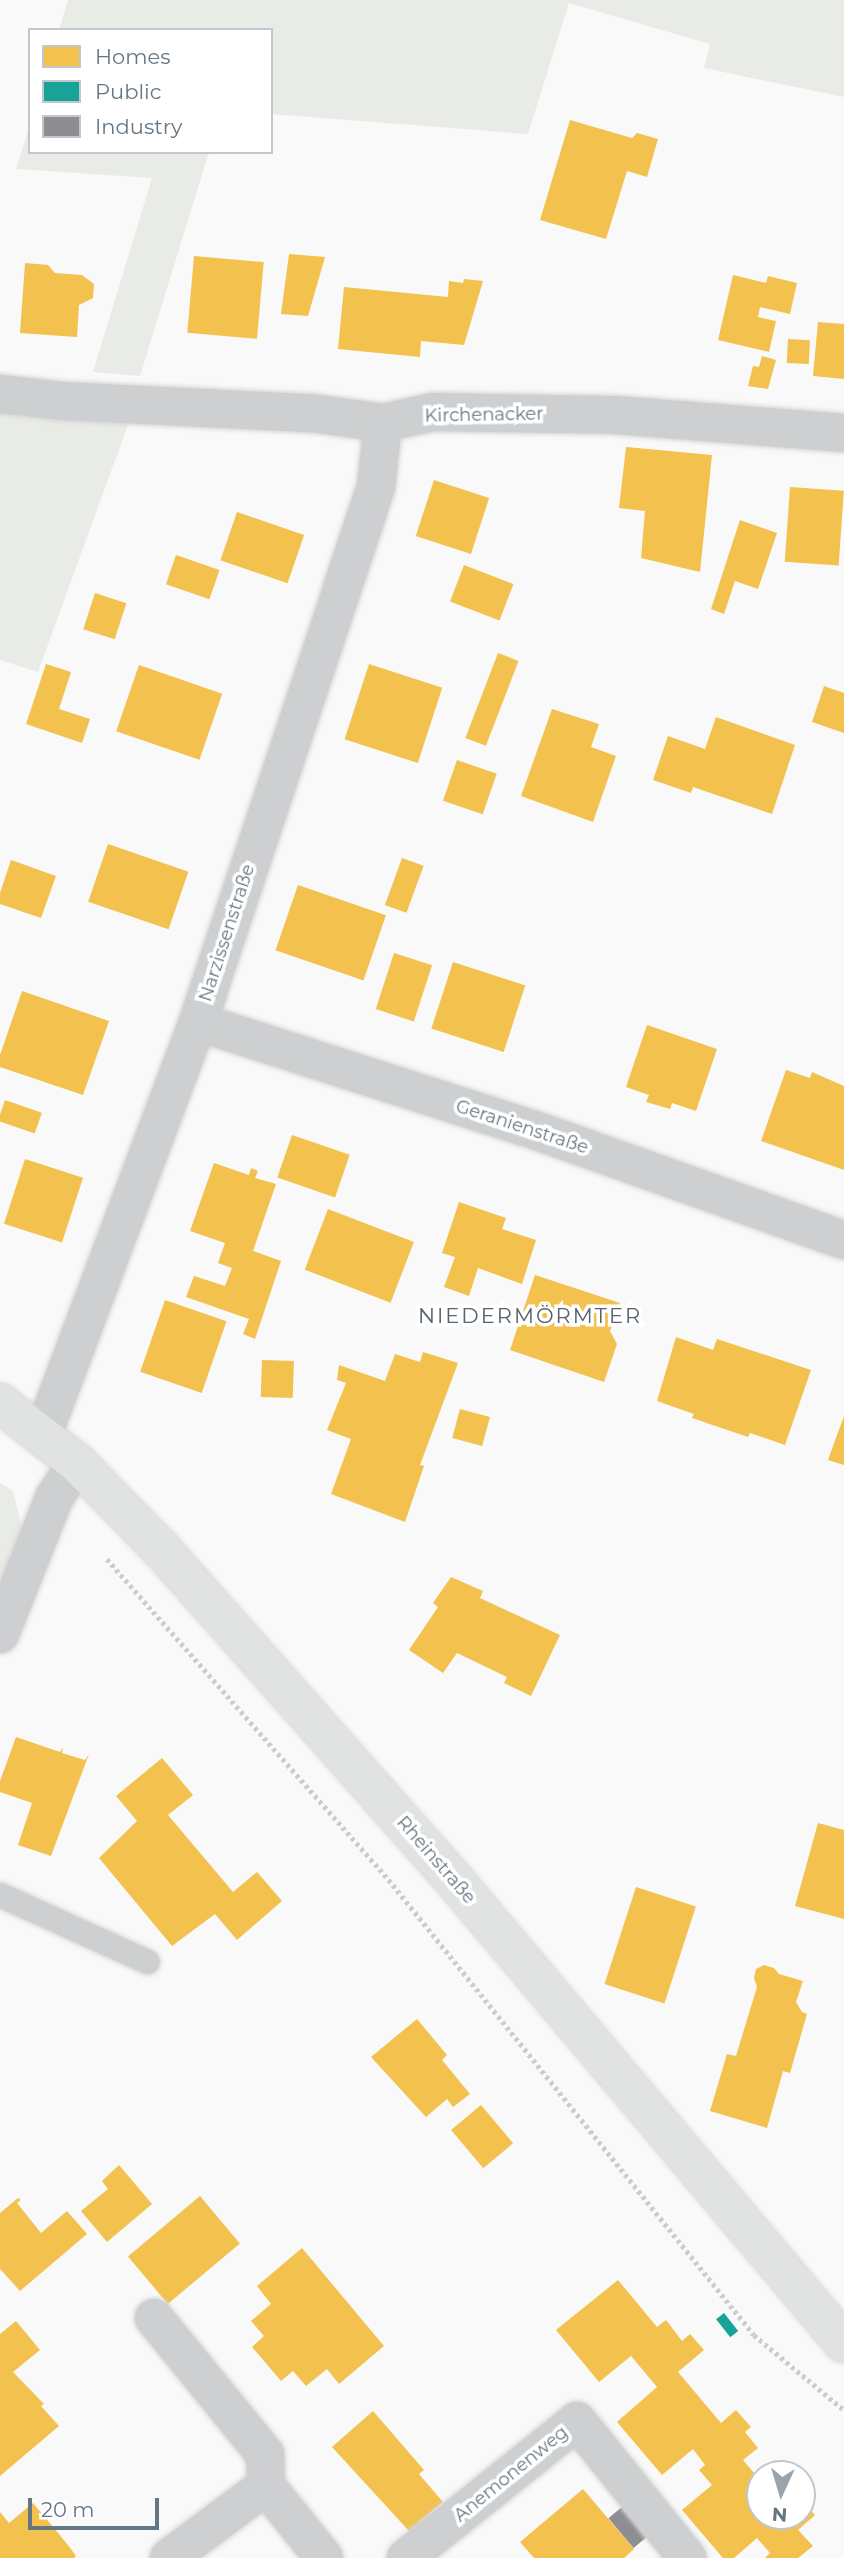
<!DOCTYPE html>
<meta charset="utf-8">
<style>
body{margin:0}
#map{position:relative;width:844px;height:2558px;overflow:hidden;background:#f9f9f9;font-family:Montserrat,sans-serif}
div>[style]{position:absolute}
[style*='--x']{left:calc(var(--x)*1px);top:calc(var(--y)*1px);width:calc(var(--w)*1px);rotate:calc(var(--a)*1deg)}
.green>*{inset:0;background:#e8ebe6}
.homes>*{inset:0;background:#f2c14e;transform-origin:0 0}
.public>*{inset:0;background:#17a398;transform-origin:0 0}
.industry>*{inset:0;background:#8d8d92;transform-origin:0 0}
.path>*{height:4.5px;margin-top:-2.25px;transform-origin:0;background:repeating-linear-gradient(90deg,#cbcccd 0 3.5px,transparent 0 7px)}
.roads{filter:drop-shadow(0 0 2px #d5d6d7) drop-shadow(0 0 2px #d5d6d7)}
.service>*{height:24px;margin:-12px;padding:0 12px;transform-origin:12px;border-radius:12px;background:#cecfd0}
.minor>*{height:38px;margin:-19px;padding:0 19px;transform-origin:19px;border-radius:19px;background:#cecfd0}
.secondary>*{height:38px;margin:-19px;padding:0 19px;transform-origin:19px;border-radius:19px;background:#e1e2e2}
span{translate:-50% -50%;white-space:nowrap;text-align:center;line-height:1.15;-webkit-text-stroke:7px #fff;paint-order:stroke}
.street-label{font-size:18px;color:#657683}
.quarter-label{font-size:21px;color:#57646e;letter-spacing:2px}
.legend{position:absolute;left:28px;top:28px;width:245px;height:126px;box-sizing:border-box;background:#fff;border:2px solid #c1c8cd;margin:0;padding:9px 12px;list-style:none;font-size:21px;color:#657683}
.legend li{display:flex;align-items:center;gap:14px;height:35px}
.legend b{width:35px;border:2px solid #c1c8cd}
.north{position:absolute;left:746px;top:2460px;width:70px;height:70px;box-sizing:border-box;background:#fff;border:2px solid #c1c8cd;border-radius:50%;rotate:184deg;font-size:19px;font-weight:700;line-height:28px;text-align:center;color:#657683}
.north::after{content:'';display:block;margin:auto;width:24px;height:32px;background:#99a4ac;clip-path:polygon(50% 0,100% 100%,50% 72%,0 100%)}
.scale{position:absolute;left:28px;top:2498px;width:131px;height:32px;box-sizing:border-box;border:4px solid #657683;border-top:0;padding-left:9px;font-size:21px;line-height:24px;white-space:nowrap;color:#657683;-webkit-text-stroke:5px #fff;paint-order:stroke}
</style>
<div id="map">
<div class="green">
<i style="clip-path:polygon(68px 0,844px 0,844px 97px,704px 68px,710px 44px,569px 3px,528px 134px,271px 114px,271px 30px,59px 30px)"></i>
<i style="clip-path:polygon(30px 125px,30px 152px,209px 152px,140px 376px,93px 372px,152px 178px,16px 169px)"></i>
<i style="clip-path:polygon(0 411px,129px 422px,38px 672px,0 660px)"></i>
<i style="clip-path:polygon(0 1483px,13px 1491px,23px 1531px,0 1589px)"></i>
</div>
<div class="homes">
<i style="clip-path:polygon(570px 120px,632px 138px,637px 133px,658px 139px,647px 177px,627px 171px,606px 239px,540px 220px)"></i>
<i style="clip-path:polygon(289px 254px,325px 257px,308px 316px,281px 314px)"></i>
<i style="left:194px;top:256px;width:70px;height:77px;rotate:5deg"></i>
<i style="clip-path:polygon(25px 263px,48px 265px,55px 273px,82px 275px,94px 284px,93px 298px,79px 305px,77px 337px,20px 333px)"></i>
<i style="clip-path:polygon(733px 275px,766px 283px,768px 276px,797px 283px,790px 314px,760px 307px,758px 317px,776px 321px,769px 352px,718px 340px)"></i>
<i style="clip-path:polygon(464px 279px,483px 281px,464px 345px,421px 341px,420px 357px,338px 349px,344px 287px,448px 297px,449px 281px,463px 283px)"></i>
<i style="clip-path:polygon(818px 322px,844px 324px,844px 379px,813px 376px)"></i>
<i style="left:788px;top:339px;width:22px;height:24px;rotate:3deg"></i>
<i style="clip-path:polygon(762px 356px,776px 360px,768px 389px,748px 386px,753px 366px,759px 367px)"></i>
<i style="clip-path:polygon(626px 447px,712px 455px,700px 572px,641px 558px,645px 511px,619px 508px)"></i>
<i style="left:434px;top:480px;width:58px;height:59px;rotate:18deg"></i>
<i style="left:790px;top:487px;width:54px;height:75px;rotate:4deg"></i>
<i style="left:237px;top:512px;width:71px;height:51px;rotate:19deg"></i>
<i style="clip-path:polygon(740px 520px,777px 533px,758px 589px,735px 581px,724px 614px,711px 609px)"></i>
<i style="left:176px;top:555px;width:46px;height:31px;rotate:19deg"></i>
<i style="left:464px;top:565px;width:53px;height:39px;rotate:21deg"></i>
<i style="left:95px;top:593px;width:33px;height:38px;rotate:18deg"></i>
<i style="left:498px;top:653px;width:22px;height:91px;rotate:21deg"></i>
<i style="clip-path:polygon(46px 664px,71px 672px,59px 709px,90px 719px,82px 743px,26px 724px)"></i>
<i style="left:369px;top:664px;width:77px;height:79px;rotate:18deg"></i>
<i style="left:139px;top:665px;width:88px;height:70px;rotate:19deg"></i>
<i style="clip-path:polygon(824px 686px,844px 693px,844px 733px,812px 722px)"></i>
<i style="clip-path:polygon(552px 709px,599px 724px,591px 747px,616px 756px,593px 822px,521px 796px)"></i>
<i style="clip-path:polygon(716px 717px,795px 745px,772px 814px,693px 787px,691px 793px,653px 780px,668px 736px,705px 749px)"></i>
<i style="left:457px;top:760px;width:42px;height:43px;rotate:19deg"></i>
<i style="left:108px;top:844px;width:85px;height:61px;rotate:19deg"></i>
<i style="left:402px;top:858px;width:23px;height:50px;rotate:20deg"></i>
<i style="clip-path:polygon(11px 860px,56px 876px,41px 918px,0 904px,0 893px)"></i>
<i style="left:298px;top:885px;width:93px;height:69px;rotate:19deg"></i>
<i style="left:394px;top:953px;width:40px;height:59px;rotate:18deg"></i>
<i style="left:453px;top:962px;width:76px;height:70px;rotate:18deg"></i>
<i style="clip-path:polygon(22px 991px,109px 1021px,83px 1095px,0 1067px,0 1055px)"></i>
<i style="clip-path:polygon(647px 1025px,717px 1049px,696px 1111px,672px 1103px,670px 1109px,646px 1102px,649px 1095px,626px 1087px)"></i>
<i style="clip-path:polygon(786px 1070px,810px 1078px,812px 1072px,844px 1086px,844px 1170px,761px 1141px)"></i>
<i style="left:5px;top:1100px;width:39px;height:22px;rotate:19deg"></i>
<i style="left:292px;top:1135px;width:61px;height:45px;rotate:19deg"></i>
<i style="left:25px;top:1159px;width:61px;height:68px;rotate:18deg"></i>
<i style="clip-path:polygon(214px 1163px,249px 1175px,251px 1168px,258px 1171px,255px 1178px,276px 1184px,253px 1251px,281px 1261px,255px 1339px,243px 1334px,249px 1319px,186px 1297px,194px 1276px,225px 1286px,232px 1268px,218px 1263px,225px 1243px,190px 1231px)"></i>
<i style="clip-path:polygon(459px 1202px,506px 1218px,502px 1229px,536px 1240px,522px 1284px,478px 1268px,469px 1296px,444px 1287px,455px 1257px,442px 1253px)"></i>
<i style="left:328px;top:1209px;width:92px;height:65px;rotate:21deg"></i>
<i style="clip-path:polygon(535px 1275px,620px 1303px,610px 1331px,617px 1344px,604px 1382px,510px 1350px)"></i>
<i style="left:165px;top:1300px;width:65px;height:76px;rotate:19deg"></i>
<i style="clip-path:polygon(676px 1337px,713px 1350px,717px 1339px,811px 1370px,785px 1445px,750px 1433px,748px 1437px,692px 1418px,694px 1414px,657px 1401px)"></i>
<i style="clip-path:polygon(423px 1352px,458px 1363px,420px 1465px,424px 1466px,405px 1522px,331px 1494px,351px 1439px,327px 1430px,346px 1383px,337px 1380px,339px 1365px,385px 1381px,395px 1354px,420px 1362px)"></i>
<i style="left:262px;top:1360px;width:32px;height:37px;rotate:2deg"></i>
<i style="left:460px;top:1409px;width:31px;height:30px;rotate:15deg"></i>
<i style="clip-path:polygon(844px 1416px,844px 1465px,828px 1460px)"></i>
<i style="clip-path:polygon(451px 1577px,483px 1591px,480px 1598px,560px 1635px,531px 1696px,504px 1683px,507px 1677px,457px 1653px,443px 1673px,409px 1650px,438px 1607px,433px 1603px)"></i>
<i style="clip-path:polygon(16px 1737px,60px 1752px,63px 1747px,62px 1753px,85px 1760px,89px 1754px,51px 1856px,18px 1845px,32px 1803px,0 1792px,0 1781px)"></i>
<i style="clip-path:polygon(162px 1758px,193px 1795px,168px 1815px,233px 1892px,257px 1872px,282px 1901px,237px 1940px,215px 1914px,172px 1946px,99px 1858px,137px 1821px,116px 1796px)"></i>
<i style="clip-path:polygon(818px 1823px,844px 1830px,844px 1919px,795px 1906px)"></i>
<i style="left:636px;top:1887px;width:63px;height:102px;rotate:18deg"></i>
<i style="clip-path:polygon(764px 1965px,774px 1968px,779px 1974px,803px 1981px,796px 2002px,802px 2012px,807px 2014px,790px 2073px,783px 2071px,767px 2128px,710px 2111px,727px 2054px,736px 2056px,757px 1987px,754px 1978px,756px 1969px)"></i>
<i style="clip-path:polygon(417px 2019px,447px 2055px,442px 2060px,470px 2094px,453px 2107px,447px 2099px,426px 2117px,371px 2057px)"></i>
<i style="left:481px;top:2105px;width:50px;height:39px;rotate:50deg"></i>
<i style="clip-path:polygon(119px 2165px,152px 2204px,107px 2242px,81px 2211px,108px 2189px,102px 2181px)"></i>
<i style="left:200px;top:2196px;width:62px;height:94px;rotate:50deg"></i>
<i style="clip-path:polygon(18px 2198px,21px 2200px,17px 2203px,41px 2233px,67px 2211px,87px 2234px,20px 2291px,0 2269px,0 2213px)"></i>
<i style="clip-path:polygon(302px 2248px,384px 2346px,339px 2384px,327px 2369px,306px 2386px,293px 2371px,281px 2381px,252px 2347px,264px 2336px,251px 2321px,271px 2304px,257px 2286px)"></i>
<i style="clip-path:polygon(618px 2280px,657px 2327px,666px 2320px,682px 2341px,690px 2334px,704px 2350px,678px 2372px,721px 2423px,736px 2410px,751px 2427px,745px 2432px,758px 2448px,743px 2460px,760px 2480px,760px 2516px,802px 2516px,802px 2500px,815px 2515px,798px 2530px,813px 2546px,798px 2558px,765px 2558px,770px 2553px,757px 2538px,734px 2558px,723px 2558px,682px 2510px,712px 2485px,699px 2470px,705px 2465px,693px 2449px,662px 2475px,617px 2422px,657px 2387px,631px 2356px,599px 2382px,556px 2330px)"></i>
<i style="clip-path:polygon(16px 2321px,40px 2350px,13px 2372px,44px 2404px,41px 2406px,59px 2426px,0 2476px,0 2334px)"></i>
<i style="clip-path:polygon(373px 2411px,424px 2470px,419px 2474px,443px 2502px,409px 2531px,332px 2447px)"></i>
<i style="clip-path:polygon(583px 2489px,634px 2549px,624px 2558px,534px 2558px,520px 2542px)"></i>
<i style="clip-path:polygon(33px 2503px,68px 2545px,76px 2556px,74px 2558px,0 2558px,0 2512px,9px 2523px)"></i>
</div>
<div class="public">
<i style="left:724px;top:2313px;width:23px;height:10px;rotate:52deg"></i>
</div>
<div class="industry">
<i style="left:623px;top:2506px;width:39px;height:19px;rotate:50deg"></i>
</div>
<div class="path">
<i style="--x:107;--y:1559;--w:434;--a:48.7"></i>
<i style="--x:393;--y:1885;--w:577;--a:51.26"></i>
<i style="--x:754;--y:2335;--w:117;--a:39.8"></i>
</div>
<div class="roads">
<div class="service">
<i style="--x:0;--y:1895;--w:162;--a:24.4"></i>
</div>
<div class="minor">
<i style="--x:0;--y:394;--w:62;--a:6.4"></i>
<i style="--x:62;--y:401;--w:249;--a:2.8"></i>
<i style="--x:311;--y:413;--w:73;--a:7.9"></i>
<i style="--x:383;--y:423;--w:51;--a:-12.4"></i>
<i style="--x:433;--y:412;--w:183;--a:0.9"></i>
<i style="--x:616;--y:415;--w:229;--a:4.5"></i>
<i style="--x:198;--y:1022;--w:362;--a:17.8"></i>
<i style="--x:543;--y:1133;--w:319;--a:19.6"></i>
<i style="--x:43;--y:1434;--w:440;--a:-69.4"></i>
<i style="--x:198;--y:1022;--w:564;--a:-71.6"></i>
<i style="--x:376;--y:487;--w:64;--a:-83.8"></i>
<i style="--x:0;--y:1634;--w:146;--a:-68.3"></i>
<i style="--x:54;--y:1498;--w:42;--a:-56.7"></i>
<i style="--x:154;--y:2318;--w:176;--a:50.8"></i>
<i style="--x:265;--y:2454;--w:32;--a:88"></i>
<i style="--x:169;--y:2558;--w:121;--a:-36.6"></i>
<i style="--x:266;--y:2486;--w:92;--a:51.1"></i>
<i style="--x:406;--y:2558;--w:219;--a:-38.7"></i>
<i style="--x:577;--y:2421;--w:176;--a:51.2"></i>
</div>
<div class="secondary">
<i style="--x:0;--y:1403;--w:98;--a:37.9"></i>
<i style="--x:77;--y:1463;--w:123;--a:45.7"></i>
<i style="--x:163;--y:1551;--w:431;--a:48.5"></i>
<i style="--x:449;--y:1874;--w:613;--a:49.9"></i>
</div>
</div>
<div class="street-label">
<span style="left:484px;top:415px;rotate:-1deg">Kirchenacker</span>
<span style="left:227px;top:933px;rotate:-72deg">Narzissenstraße</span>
<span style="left:522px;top:1127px;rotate:18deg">Geranienstraße</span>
<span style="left:436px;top:1860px;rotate:49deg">Rheinstraße</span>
<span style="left:511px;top:2474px;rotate:-39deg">Anemonenweg</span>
</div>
<div class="quarter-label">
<span style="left:530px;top:1316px">NIEDERMÖRMTER</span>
</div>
<ul class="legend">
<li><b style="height:19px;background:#f2c14e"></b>Homes</li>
<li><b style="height:19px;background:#17a398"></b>Public</li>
<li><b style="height:19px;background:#8d8d92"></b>Industry</li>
</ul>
<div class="north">N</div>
<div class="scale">20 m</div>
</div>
